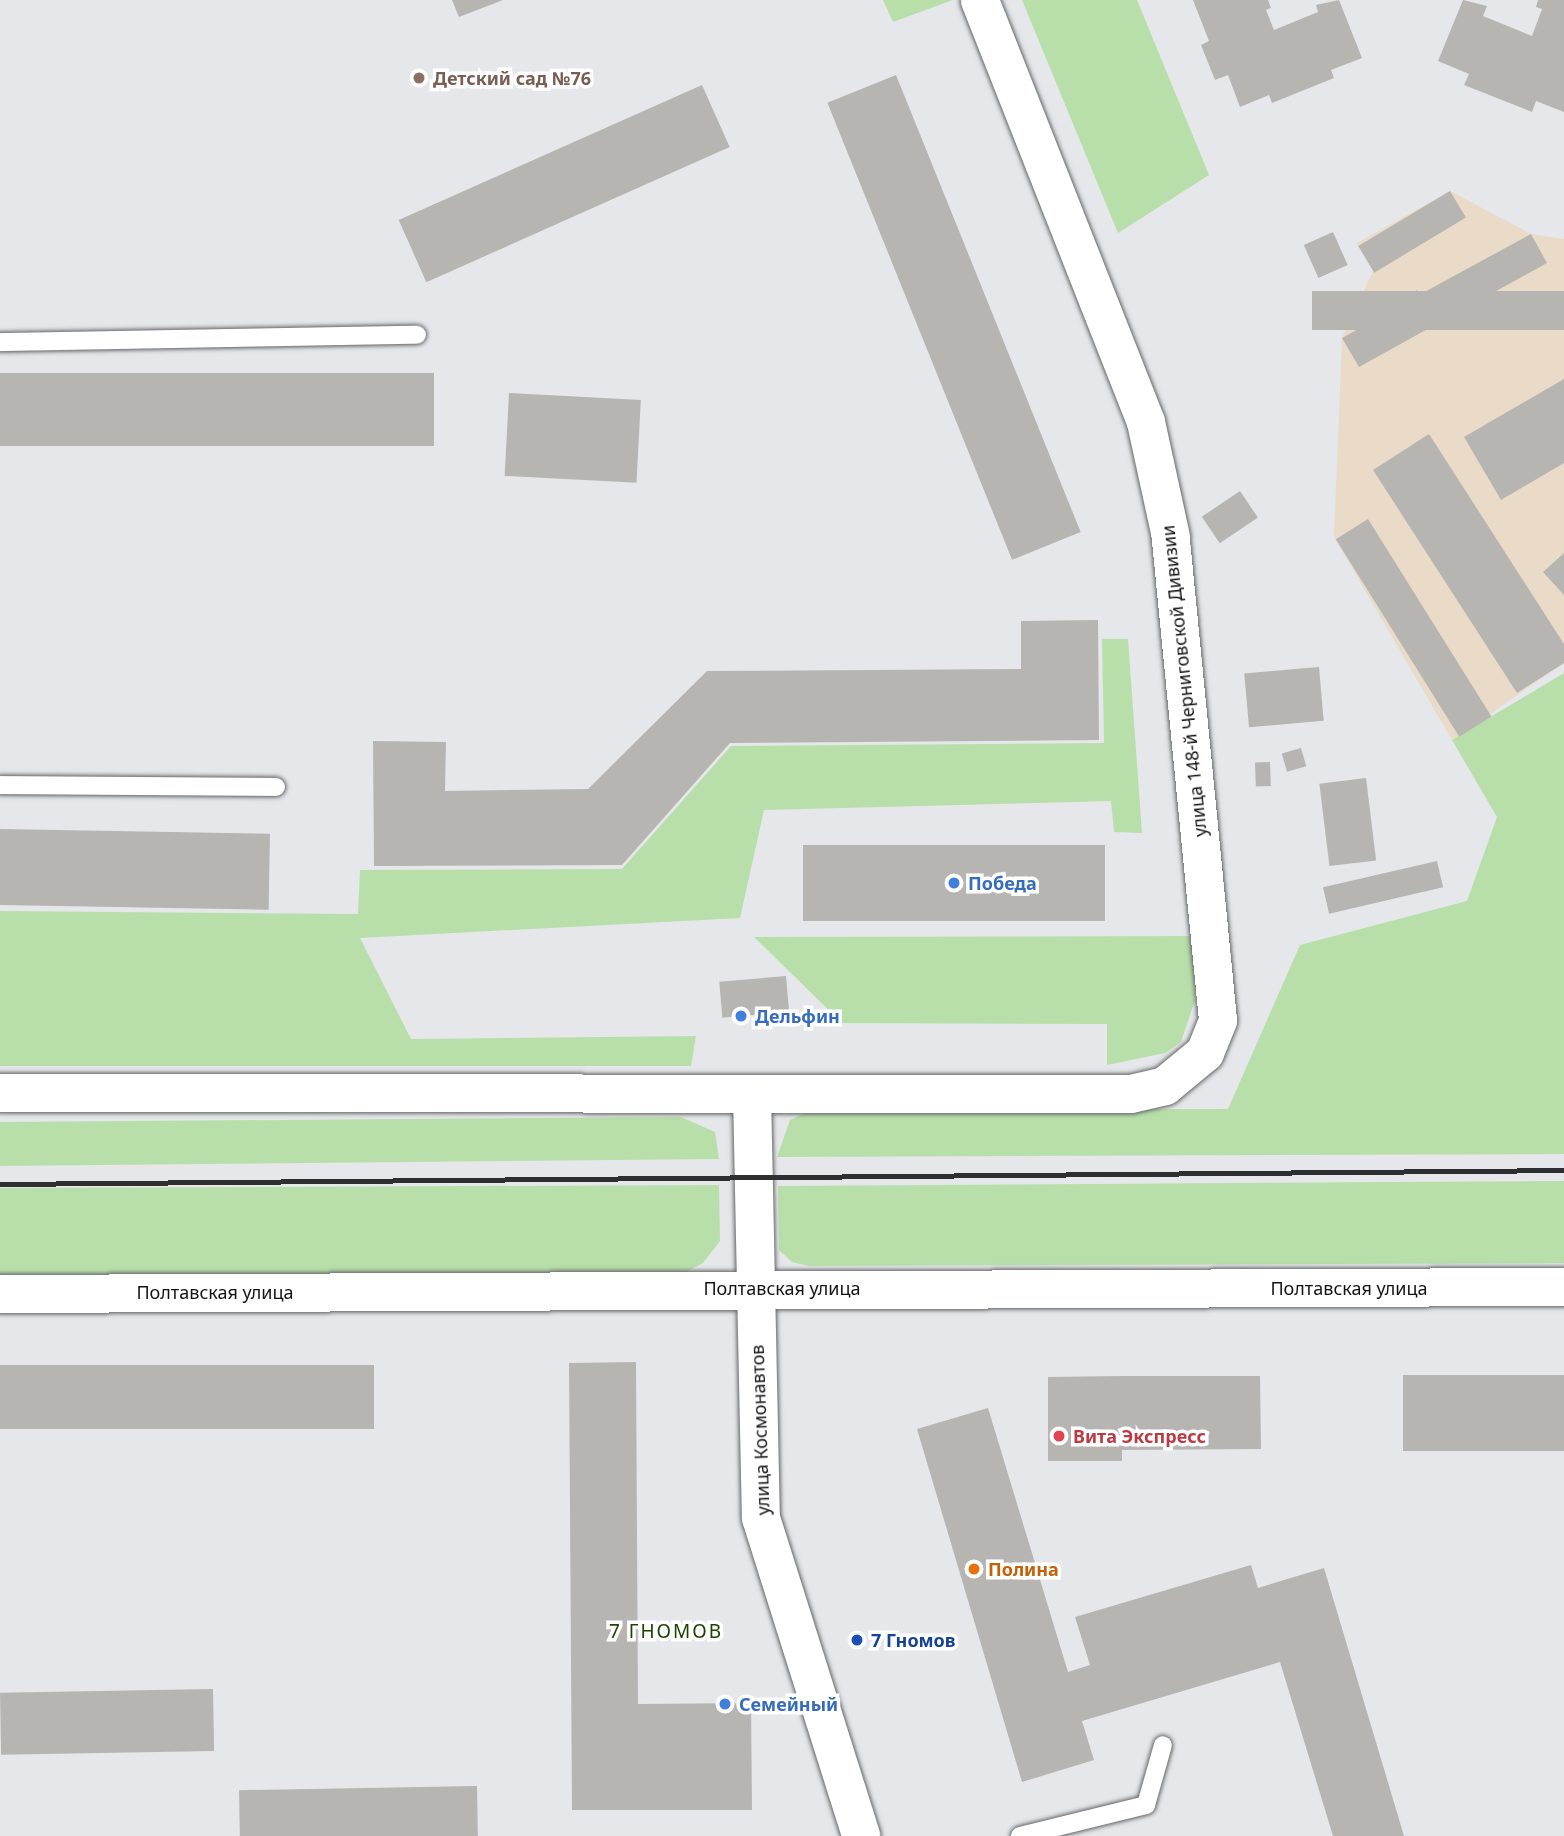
<!DOCTYPE html>
<meta charset="utf-8">
<style>
body{margin:0}
#map{position:relative;width:1564px;height:1836px;overflow:hidden;background:#e5e7ea;font-family:"Noto Sans",sans-serif}
div>[style]{position:absolute}
[style*='--x']{left:calc(var(--x)*1px);top:calc(var(--y)*1px);width:calc(var(--w)*1px);rotate:calc(var(--a)*1deg)}
.industrial>*{inset:0;background:#e9dbc8}
.green>*{inset:0;background:#b8dfa9}
.building>*{inset:0;background:#b7b5b2;transform-origin:0 0}
.roads{filter:drop-shadow(0 0 2px #656769) drop-shadow(0 0 2px #656769)}
.service>*{height:18px;margin:-9px;padding:0 9px;transform-origin:9px;border-radius:9px;background:#fff}
.tertiary>*{height:38px;margin:-19px;padding:0 19px;transform-origin:19px;border-radius:19px;background:#fff}
.rail>*{height:5px;margin:-2.5px;padding:0 2.5px;transform-origin:2.5px;border-radius:2.5px;background:#2e2f30}
.dots>*{width:19px;height:19px;translate:-50% -50%;box-sizing:border-box;border:4px solid #fff;border-radius:50%}
span{translate:-50% -50%;white-space:nowrap;text-align:center;line-height:1.15;-webkit-text-stroke:7px #fff;paint-order:stroke}
.education-label{font-size:18px;color:#785e54;font-weight:700}
.left{translate:0 -50%;text-align:left}
.street-label{font-size:18px;color:#131314}
.shop-label{font-size:18px;color:#366cbe;font-weight:700}
.health-label{font-size:18px;color:#be3a42;font-weight:700}
.food-label{font-size:18px;color:#c56008;font-weight:700}
.transit-label{font-size:18px;color:#164399;font-weight:700}
.neighbourhood-label{font-size:19px;color:#1c4302;letter-spacing:2px}
</style>
<div id="map">
<div class="industrial">
<i style="clip-path:polygon(1450px 191px,1531px 234px,1564px 239px,1564px 663px,1452px 740px,1334px 537px,1342px 338px,1373px 271px,1357px 243px)"></i>
</div>
<div class="green">
<i style="clip-path:polygon(883px 0,953px 0,893px 22px)"></i>
<i style="clip-path:polygon(1022px 0,1137px 0,1209px 175px,1118px 233px)"></i>
<i style="clip-path:polygon(1102px 639px,1128px 639px,1142px 833px,1114px 832px,1111px 801px,764px 810px,740px 918px,360px 938px,411px 1039px,696px 1036px,691px 1066px,0 1066px,0 911px,358px 914px,360px 870px,622px 869px,731px 746px,1104px 743px)"></i>
<i style="clip-path:polygon(1564px 673px,1564px 1154px,777px 1157px,790px 1120px,812px 1110px,1228px 1109px,1300px 945px,1467px 901px,1497px 817px,1452px 740px)"></i>
<i style="clip-path:polygon(1192px 936px,1195px 1000px,1181px 1042px,1165px 1053px,1107px 1065px,1107px 1024px,842px 1023px,754px 937px)"></i>
<i style="clip-path:polygon(681px 1117px,715px 1132px,719px 1159px,0 1166px,0 1122px)"></i>
<i style="clip-path:polygon(1564px 1181px,1564px 1263px,809px 1266px,792px 1262px,779px 1250px,778px 1186px)"></i>
<i style="clip-path:polygon(719px 1185px,720px 1241px,703px 1263px,686px 1272px,0 1278px,0 1188px)"></i>
</div>
<div class="building">
<i style="clip-path:polygon(452px 0,503px 0,459px 17px)"></i>
<i style="clip-path:polygon(1193px 0,1268px 0,1271px 8px,1266px 10px,1274px 30px,1318px 12px,1316px 5px,1339px 0,1362px 58px,1331px 70px,1334px 78px,1272px 103px,1269px 95px,1240px 107px,1228px 75px,1215px 80px,1201px 45px,1209px 41px)"></i>
<i style="clip-path:polygon(1463px 0,1487px 6px,1483px 16px,1532px 36px,1542px 9px,1536px 7px,1538px 0,1564px 0,1564px 112px,1536px 101px,1532px 112px,1464px 85px,1469px 74px,1438px 61px)"></i>
<i style="left:896px;top:75px;width:493px;height:74px;rotate:68deg"></i>
<i style="left:702px;top:85px;width:68px;height:332px;rotate:66deg"></i>
<i style="left:1450px;top:191px;width:31px;height:107px;rotate:59deg"></i>
<i style="left:1333px;top:232px;width:36px;height:32px;rotate:66deg"></i>
<i style="clip-path:polygon(1531px 234px,1547px 263px,1359px 367px,1342px 338px,1402px 305px,1399px 300px,1417px 290px,1419px 295px)"></i>
<i style="left:1564px;top:291px;width:39px;height:252px;rotate:90deg"></i>
<i style="left:434px;top:373px;width:73px;height:434px;rotate:90deg"></i>
<i style="clip-path:polygon(1564px 379px,1564px 463px,1501px 500px,1464px 437px)"></i>
<i style="left:509px;top:393px;width:132px;height:83px;rotate:3deg"></i>
<i style="clip-path:polygon(1429px 434px,1564px 644px,1564px 663px,1517px 693px,1373px 470px)"></i>
<i style="left:1240px;top:491px;width:32px;height:46px;rotate:56deg"></i>
<i style="left:1368px;top:519px;width:233px;height:38px;rotate:58deg"></i>
<i style="clip-path:polygon(1564px 553px,1564px 595px,1543px 572px)"></i>
<i style="clip-path:polygon(1098px 620px,1099px 740px,730px 743px,622px 865px,374px 866px,373px 741px,446px 742px,445px 791px,588px 789px,707px 671px,1021px 669px,1021px 621px)"></i>
<i style="left:1319px;top:667px;width:54px;height:75px;rotate:85deg"></i>
<i style="left:1301px;top:748px;width:19px;height:20px;rotate:74deg"></i>
<i style="left:1270px;top:762px;width:24px;height:15px;rotate:88deg"></i>
<i style="left:1366px;top:778px;width:83px;height:47px;rotate:83deg"></i>
<i style="left:0;top:829px;width:270px;height:76px;rotate:1deg"></i>
<i style="left:803px;top:845px;width:302px;height:76px"></i>
<i style="left:1437px;top:861px;width:27px;height:117px;rotate:77deg"></i>
<i style="left:786px;top:976px;width:36px;height:67px;rotate:85deg"></i>
<i style="clip-path:polygon(636px 1362px,638px 1704px,751px 1703px,752px 1810px,572px 1810px,569px 1363px)"></i>
<i style="left:374px;top:1365px;width:64px;height:374px;rotate:90deg"></i>
<i style="left:1403px;top:1375px;width:161px;height:76px"></i>
<i style="clip-path:polygon(1122px 1376px,1260px 1376px,1261px 1449px,1122px 1450px,1122px 1461px,1048px 1461px,1048px 1377px)"></i>
<i style="clip-path:polygon(988px 1408px,1068px 1672px,1090px 1665px,1075px 1617px,1251px 1565px,1258px 1588px,1324px 1568px,1404px 1836px,1333px 1836px,1280px 1662px,1082px 1721px,1094px 1760px,1022px 1782px,917px 1429px)"></i>
<i style="left:213px;top:1689px;width:62px;height:213px;rotate:89deg"></i>
<i style="left:477px;top:1786px;width:50px;height:238px;rotate:89deg"></i>
</div>
<div class="roads">
<div class="service">
<i style="--x:0;--y:342;--w:417;--a:-1"></i>
<i style="--x:0;--y:785;--w:276;--a:0.4"></i>
<i style="--x:1020;--y:1836;--w:130;--a:-13.8"></i>
<i style="--x:1146;--y:1805;--w:62;--a:-74.2"></i>
</div>
<div class="tertiary">
<i style="--x:0;--y:1093;--w:1131;--a:0.05"></i>
<i style="--x:1131;--y:1094;--w:35;--a:-13"></i>
<i style="--x:1165;--y:1086;--w:52;--a:-39.5"></i>
<i style="--x:1205;--y:1053;--w:35;--a:-68"></i>
<i style="--x:1218;--y:1020;--w:485;--a:-95.6"></i>
<i style="--x:1171;--y:537;--w:118;--a:-102.3"></i>
<i style="--x:1146;--y:422;--w:453;--a:-111.5"></i>
<i style="--x:752;--y:1094;--w:424;--a:88.8"></i>
<i style="--x:761;--y:1518;--w:333;--a:72.5"></i>
<i style="--x:0;--y:1294;--w:1564;--a:-0.26"></i>
</div>
</div>
<div class="rail">
<i style="--x:0;--y:1184;--w:1564;--a:-0.51"></i>
</div>
<div class="dots">
<i style="left:419px;top:78px;background:#8d6e63"></i>
<i style="left:954px;top:883px;background:#3f7fe0"></i>
<i style="left:741px;top:1016px;background:#3f7fe0"></i>
<i style="left:1059px;top:1436px;background:#e0444e"></i>
<i style="left:974px;top:1569px;background:#e8710a"></i>
<i style="left:857px;top:1640px;background:#1a4fb4"></i>
<i style="left:725px;top:1704px;background:#3f7fe0"></i>
</div>
<div class="education-label">
<span class="left" style="left:433px;top:78px">Детский сад №76</span>
</div>
<div class="street-label">
<span style="left:1184px;top:681px;rotate:-96deg">улица 148-й Черниговской Дивизии</span>
<span style="left:782px;top:1288px">Полтавская улица</span>
<span style="left:1349px;top:1288px">Полтавская улица</span>
<span style="left:215px;top:1292px">Полтавская улица</span>
<span style="left:760px;top:1430px;rotate:-92deg">улица Космонавтов</span>
</div>
<div class="shop-label">
<span class="left" style="left:968px;top:883px">Победа</span>
<span class="left" style="left:755px;top:1016px">Дельфин</span>
<span class="left" style="left:739px;top:1704px">Семейный</span>
</div>
<div class="health-label">
<span class="left" style="left:1073px;top:1436px">Вита Экспресс</span>
</div>
<div class="food-label">
<span class="left" style="left:988px;top:1569px">Полина</span>
</div>
<div class="transit-label">
<span class="left" style="left:871px;top:1640px">7 Гномов</span>
</div>
<div class="neighbourhood-label">
<span style="left:666px;top:1632px">7 ГНОМОВ</span>
</div>
</div>
